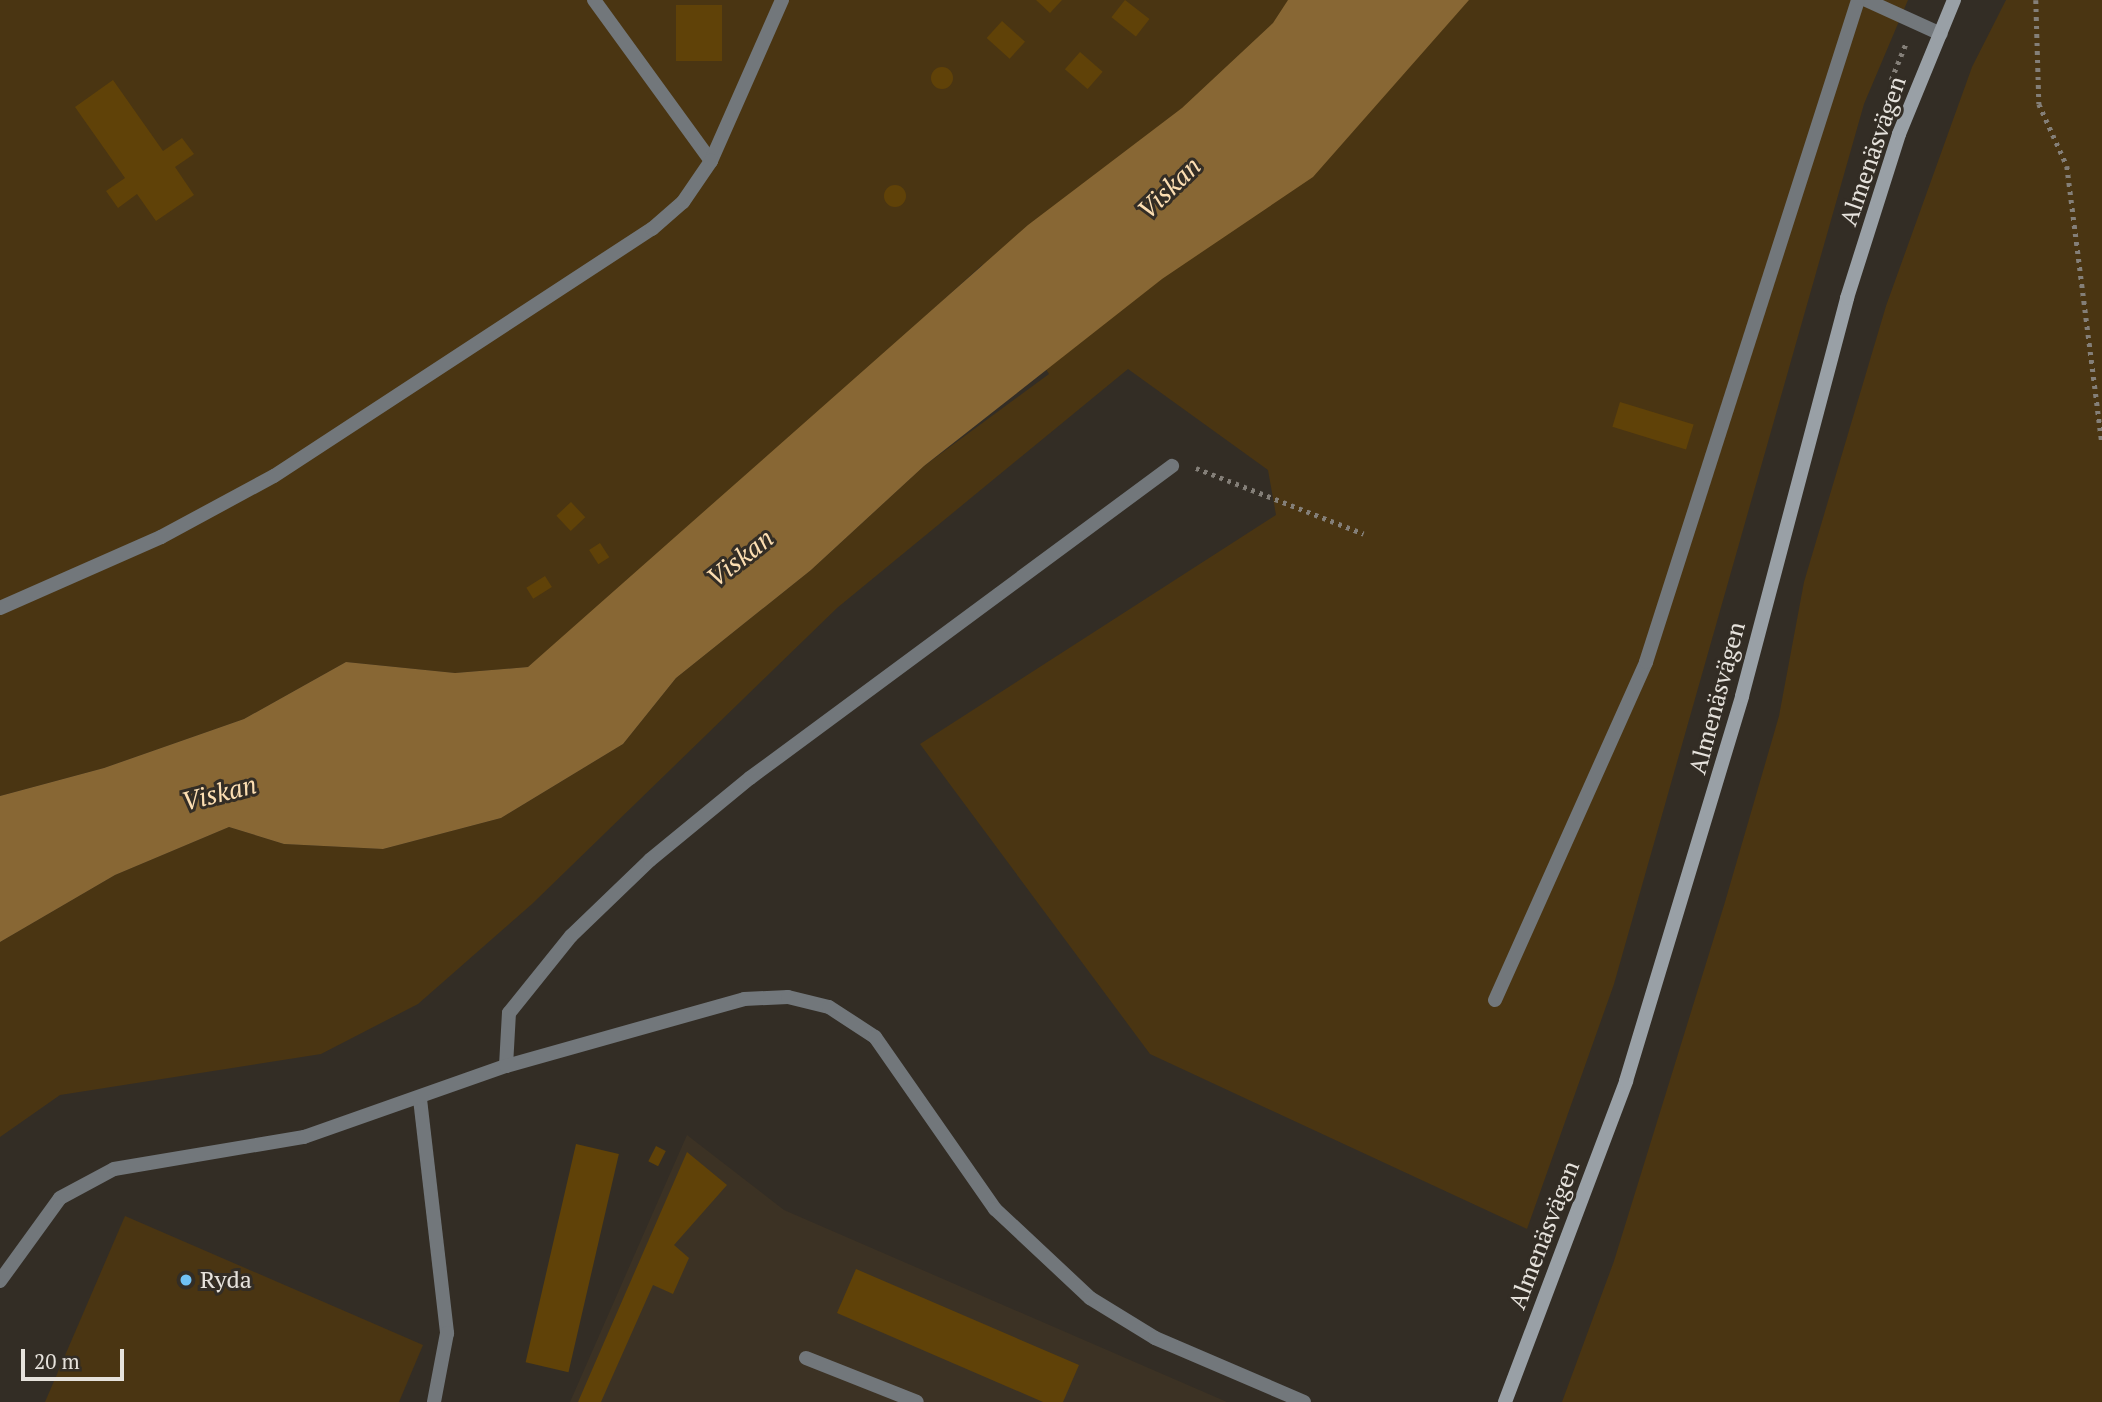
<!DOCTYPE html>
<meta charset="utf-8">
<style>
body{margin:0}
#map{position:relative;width:2102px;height:1402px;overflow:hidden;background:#332d25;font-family:"PT Serif",serif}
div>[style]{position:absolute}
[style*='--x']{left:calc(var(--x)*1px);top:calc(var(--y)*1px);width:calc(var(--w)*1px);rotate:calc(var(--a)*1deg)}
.built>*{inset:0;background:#3c3224}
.green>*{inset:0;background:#4a3512}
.water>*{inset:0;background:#886734}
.building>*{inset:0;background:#604208;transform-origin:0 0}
.round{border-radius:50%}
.path>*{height:4.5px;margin-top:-2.25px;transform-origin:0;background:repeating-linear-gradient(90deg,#847f78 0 3.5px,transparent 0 8.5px)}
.lane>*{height:14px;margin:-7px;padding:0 7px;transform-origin:7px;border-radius:7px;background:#72777b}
.street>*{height:14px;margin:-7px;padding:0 7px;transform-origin:7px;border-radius:7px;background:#72777b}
.secondary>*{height:14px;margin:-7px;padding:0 7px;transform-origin:7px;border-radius:7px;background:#99a0a6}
.dots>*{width:19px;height:19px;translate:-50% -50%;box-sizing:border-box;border:4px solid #332d25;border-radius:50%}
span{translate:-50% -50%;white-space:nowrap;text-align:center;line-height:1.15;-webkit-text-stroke:6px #332d25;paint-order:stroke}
.street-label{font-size:24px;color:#e6e2dc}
.poi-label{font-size:24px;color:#e6e2dc}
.left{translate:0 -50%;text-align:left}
.water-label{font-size:26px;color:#fcdeb2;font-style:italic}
.scale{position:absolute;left:21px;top:1349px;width:103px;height:32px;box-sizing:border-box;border:4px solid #e6e2dc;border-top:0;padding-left:9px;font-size:21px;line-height:24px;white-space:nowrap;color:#e6e2dc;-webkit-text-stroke:5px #332d25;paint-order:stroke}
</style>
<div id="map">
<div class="built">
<i style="clip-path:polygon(687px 1135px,784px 1210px,1227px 1402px,570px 1402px)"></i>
</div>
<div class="green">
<i style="clip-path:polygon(0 0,1908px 0,1864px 104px,1614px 984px,1527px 1229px,1150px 1054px,920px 744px,1276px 515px,1268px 470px,1128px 369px,837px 608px,532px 904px,418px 1004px,321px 1054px,60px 1095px,0 1137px,0 942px,115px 875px,229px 827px,284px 844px,383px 849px,501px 818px,623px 744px,676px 678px,811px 570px,924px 466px,1049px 374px,982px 265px,684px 536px,528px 667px,455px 673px,346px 662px,244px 719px,104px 768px,0 796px)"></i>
<i style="clip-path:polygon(2006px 0,2102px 0,2102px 1402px,1562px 1402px,1614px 1261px,1725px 902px,1779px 716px,1804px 582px,1886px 306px,1972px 67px)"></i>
<i style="clip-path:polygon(125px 1216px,423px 1345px,399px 1402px,45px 1402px)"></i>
</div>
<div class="water">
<i style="clip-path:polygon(1288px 0,1469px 0,1313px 177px,1162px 279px,924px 466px,811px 570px,676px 678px,623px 744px,501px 818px,383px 849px,284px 844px,229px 827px,115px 875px,0 942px,0 796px,104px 768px,244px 719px,346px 662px,455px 673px,528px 667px,1028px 225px,1182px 108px,1273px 23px)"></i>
</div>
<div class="building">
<i style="clip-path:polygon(1036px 0,1062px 0,1050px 13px)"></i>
<i style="left:1125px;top:0;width:31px;height:22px;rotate:38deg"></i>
<i style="left:722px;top:5px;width:56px;height:46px;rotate:90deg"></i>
<i style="left:1002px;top:21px;width:31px;height:23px;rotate:42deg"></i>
<i style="left:1080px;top:52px;width:30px;height:23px;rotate:41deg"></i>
<i class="round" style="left:931px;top:67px;width:22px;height:22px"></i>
<i style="clip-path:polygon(113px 80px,163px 151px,182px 138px,194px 154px,175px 167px,194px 195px,156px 221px,137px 194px,118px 208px,106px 191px,125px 178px,75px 107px)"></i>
<i class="round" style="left:884px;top:185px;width:22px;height:22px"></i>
<i style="left:1620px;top:402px;width:77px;height:26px;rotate:17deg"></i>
<i style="left:571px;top:502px;width:21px;height:20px;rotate:47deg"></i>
<i style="left:600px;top:543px;width:17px;height:13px;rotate:57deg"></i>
<i style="left:545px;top:576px;width:13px;height:22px;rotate:58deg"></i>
<i style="left:576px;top:1144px;width:44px;height:224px;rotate:13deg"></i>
<i style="left:656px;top:1146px;width:11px;height:17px;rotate:27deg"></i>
<i style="clip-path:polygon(687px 1152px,727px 1185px,674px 1245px,689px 1258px,673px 1294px,653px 1285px,601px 1402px,578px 1402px)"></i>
<i style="clip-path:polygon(856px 1269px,1079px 1365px,1063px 1402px,1043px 1402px,837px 1313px)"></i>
</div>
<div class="path">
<i style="--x:2036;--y:0;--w:104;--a:88.3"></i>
<i style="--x:2039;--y:104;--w:68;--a:65.7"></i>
<i style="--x:2067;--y:166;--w:278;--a:82.8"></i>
<i style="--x:1891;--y:80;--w:40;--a:-68"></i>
<i style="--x:1196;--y:468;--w:180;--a:21.4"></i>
</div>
<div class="lane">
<i style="--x:594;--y:0;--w:199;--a:54"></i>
<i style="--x:711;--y:161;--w:176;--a:-66.2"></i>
<i style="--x:1866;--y:0;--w:82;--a:24.4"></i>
<i style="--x:0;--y:608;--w:176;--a:-23.8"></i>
<i style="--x:161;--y:537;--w:128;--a:-28.4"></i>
<i style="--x:274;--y:476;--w:452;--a:-33.2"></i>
<i style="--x:652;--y:229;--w:41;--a:-41.1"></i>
<i style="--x:683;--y:202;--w:50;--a:-55.7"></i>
<i style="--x:1495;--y:1000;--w:370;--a:-65.9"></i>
<i style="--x:1646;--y:662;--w:695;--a:-72.24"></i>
<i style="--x:506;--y:1066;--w:53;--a:-86.8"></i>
<i style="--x:509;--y:1013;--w:99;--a:-51.2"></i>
<i style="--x:571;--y:936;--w:110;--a:-43.9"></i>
<i style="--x:650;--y:860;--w:129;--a:-39.4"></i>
<i style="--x:750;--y:778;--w:525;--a:-36.48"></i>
<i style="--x:420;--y:1099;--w:236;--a:83.4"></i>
<i style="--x:447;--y:1333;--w:70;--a:100.7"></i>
<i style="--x:806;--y:1358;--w:119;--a:21.6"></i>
</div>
<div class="street">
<i style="--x:0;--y:1281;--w:102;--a:-54.1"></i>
<i style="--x:60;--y:1198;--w:61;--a:-28.2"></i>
<i style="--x:114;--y:1169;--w:193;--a:-9.6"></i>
<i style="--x:304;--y:1137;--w:214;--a:-19.4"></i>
<i style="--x:506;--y:1066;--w:247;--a:-15.7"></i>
<i style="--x:744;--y:999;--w:44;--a:-2.6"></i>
<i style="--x:788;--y:997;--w:42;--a:13.7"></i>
<i style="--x:829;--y:1007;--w:55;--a:33.1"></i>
<i style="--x:875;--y:1037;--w:210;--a:55.1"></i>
<i style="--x:995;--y:1209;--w:130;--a:43.1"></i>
<i style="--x:1090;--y:1298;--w:76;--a:31.6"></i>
<i style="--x:1155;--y:1338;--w:162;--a:23.2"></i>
</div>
<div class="secondary">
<i style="--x:1505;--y:1402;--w:343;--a:-69.3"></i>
<i style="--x:1626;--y:1081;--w:402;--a:-73.2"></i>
<i style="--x:1742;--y:696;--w:412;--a:-75.2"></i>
<i style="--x:1847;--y:298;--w:172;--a:-72.4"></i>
<i style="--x:1899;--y:134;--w:145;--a:-67.7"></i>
</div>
<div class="dots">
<i style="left:186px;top:1280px;background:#70c1f4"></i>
</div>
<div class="street-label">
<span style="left:1873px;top:151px;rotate:-71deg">Almenäsvägen</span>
<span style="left:1717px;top:698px;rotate:-75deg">Almenäsvägen</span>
<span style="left:1544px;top:1235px;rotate:-69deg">Almenäsvägen</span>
</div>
<div class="poi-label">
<span class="left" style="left:200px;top:1280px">Ryda</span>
</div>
<div class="water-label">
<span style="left:1169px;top:188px;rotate:-44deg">Viskan</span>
<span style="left:740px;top:558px;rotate:-38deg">Viskan</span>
<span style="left:219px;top:793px;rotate:-14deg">Viskan</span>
</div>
<div class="scale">20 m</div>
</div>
